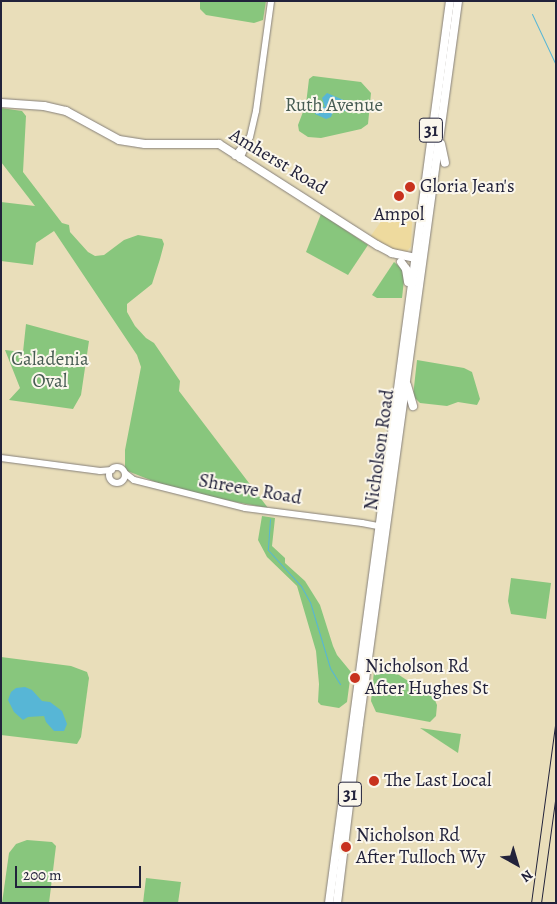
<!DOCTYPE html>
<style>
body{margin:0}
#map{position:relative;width:557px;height:904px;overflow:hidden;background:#e9deba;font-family:Alegreya,serif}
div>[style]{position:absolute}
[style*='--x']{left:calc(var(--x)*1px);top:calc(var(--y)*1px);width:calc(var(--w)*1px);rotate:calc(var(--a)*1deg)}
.green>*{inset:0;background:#88c67d}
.sand>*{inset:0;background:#eeda9e}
.water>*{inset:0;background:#57b6d6}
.stream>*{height:1px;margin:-0.5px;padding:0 0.5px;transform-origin:0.5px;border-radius:0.5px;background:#57b6d6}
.roads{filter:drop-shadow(0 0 1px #86807a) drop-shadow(0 0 1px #86807a)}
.tertiary>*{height:6px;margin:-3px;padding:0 3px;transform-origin:3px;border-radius:3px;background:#fff}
.tertiary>.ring{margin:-3px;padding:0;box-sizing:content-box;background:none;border:6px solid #fff;border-radius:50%}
.secondary>*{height:8px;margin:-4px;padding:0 4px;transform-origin:4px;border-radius:4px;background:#fff}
.primary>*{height:8px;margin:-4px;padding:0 4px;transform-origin:4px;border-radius:4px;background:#fff}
.rail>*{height:1px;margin:-0.5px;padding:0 0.5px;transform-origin:0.5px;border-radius:0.5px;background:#22223b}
.dots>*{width:14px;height:14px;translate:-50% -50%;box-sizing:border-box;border:2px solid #fbf7ec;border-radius:50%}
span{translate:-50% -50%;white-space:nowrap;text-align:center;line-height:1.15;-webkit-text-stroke:4px #fbf7ec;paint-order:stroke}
.shield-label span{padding:1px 4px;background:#fbf7ec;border:1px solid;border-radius:4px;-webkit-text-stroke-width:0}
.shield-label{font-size:18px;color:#22223b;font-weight:700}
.park-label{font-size:19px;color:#465b52}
.street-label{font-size:19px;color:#22223b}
.poi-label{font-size:19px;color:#22223b}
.left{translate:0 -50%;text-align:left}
.frame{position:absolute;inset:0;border:2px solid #22223b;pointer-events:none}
.north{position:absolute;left:492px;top:839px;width:50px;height:50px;-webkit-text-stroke:4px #fbf7ec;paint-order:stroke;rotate:141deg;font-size:14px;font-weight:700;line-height:20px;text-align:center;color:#22223b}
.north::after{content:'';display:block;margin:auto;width:18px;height:22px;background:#22223b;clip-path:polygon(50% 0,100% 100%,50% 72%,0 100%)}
.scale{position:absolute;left:15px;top:866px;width:126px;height:22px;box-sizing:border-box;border:2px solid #22223b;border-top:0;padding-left:6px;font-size:15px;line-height:18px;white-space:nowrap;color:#22223b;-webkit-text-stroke:4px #fbf7ec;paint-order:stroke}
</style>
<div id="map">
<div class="green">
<i style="clip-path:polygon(200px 1px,266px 1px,263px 20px,254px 23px,206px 15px,200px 9px)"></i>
<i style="clip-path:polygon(313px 76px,361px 82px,371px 93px,368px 124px,361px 129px,321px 138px,308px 137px,299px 131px,298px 125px,306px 104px,309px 79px)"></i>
<i style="clip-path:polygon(1px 108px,22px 111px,26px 116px,23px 172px,62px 223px,69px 225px,70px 232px,88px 252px,95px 256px,104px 255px,124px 240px,138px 235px,162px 239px,164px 244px,160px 259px,152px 284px,127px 304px,127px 312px,135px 326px,146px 338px,154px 343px,180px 381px,179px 391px,268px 508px,208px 497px,163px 485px,125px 470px,125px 450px,141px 367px,137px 355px,54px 231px,36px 243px,33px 265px,1px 261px,1px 202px,35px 206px,1px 162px)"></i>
<i style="clip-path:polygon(321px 214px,368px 245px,348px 275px,306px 252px)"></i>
<i style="clip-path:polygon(394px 262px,402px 269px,404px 280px,402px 298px,377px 298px,372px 295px)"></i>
<i style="clip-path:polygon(26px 324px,89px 341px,81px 395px,73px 409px,9px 400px,20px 388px,5px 350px,23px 352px)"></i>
<i style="clip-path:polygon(417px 360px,464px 368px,472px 372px,480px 399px,477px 405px,458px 402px,447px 406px,420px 403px,413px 396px)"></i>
<i style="clip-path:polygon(262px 516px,275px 518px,272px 546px,285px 558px,285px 563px,305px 581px,320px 605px,333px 646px,337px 655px,351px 672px,347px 702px,339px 708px,321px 705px,318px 702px,319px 684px,316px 651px,297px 586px,267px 557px,258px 540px)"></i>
<i style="clip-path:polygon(511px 578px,551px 583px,546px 619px,511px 614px,508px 601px)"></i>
<i style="clip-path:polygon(1px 657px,71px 666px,87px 672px,89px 678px,81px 737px,77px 744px,1px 735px)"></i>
<i style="clip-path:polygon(374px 671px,396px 673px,434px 698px,437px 705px,436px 716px,430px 722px,376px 712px,371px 701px)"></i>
<i style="clip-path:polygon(420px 728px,461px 734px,458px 753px)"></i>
<i style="clip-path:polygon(27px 840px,52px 842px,56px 846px,49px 903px,2px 903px,9px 853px,16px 844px)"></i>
<i style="clip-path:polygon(146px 878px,181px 882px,178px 903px,143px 903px)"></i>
</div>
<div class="sand">
<i style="clip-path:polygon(385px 216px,412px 222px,411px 246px,406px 253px,389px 248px,370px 237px)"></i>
</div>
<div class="water">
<i style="clip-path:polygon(327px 93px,346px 101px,346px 111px,333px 112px,331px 117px,326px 119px,315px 114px,316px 106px,325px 107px,322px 98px)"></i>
<i style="clip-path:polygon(25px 687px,32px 690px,42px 701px,50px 702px,62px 711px,67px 724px,64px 731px,54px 731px,46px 722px,44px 716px,28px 717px,23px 720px,14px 712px,8px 700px,11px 692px,16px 688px)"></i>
</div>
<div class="stream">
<i style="--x:532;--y:14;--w:56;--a:64.8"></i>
<i style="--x:270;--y:519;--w:31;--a:94"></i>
<i style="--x:268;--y:550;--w:49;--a:47.5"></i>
<i style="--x:301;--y:586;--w:18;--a:61"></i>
<i style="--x:310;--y:602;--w:69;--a:73.1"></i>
<i style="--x:330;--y:668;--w:19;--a:58"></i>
</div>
<div class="roads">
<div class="tertiary">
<i style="--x:235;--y:156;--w:20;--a:-53"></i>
<i style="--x:240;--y:159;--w:24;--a:-66"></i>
<i style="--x:250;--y:137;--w:27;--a:-77"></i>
<i style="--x:256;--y:111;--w:111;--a:-82.2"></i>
<i style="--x:1;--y:458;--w:100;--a:7.5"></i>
<i style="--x:100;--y:471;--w:12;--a:-5"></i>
<i class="ring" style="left:109px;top:467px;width:10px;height:10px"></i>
<i style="--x:125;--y:473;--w:11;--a:38"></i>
<i style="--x:134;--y:480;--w:114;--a:14.2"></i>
<i style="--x:245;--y:508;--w:118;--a:7.3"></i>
<i style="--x:362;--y:523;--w:20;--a:11"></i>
</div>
<div class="secondary">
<i style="--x:1;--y:103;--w:43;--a:4"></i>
<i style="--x:44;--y:106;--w:23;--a:13"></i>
<i style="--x:66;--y:111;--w:60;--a:28.7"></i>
<i style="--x:119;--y:140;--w:26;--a:9"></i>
<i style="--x:145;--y:144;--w:74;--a:0"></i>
<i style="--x:219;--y:144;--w:188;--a:32.6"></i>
<i style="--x:377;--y:245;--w:17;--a:28"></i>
<i style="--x:392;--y:253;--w:29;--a:12"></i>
</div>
<div class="primary">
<i style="--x:441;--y:144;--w:19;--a:78"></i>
<i style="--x:401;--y:262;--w:9;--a:54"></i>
<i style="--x:406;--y:269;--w:13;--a:81"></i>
<i style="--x:407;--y:385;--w:22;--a:74"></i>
<i style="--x:329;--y:903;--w:910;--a:-82.36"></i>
<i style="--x:337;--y:903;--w:180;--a:-83"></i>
<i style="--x:359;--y:724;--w:730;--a:-82.2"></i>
</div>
</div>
<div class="rail">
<i style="--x:531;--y:903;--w:186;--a:-82.3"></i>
<i style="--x:541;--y:903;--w:110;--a:-82.2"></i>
</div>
<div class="dots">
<i style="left:410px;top:187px;background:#c8321e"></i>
<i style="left:399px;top:196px;background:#c8321e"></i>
<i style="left:355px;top:678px;background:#c8321e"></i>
<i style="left:374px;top:781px;background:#c8321e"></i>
<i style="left:346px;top:847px;background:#c8321e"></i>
</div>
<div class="shield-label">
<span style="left:431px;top:130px">31</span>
<span style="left:350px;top:794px">31</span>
</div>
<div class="park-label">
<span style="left:334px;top:106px">Ruth Avenue</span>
<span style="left:50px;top:371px">Caladenia<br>Oval</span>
</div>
<div class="street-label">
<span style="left:278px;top:162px;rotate:31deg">Amherst Road</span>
<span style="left:380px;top:450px;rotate:-82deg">Nicholson Road</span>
<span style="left:250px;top:490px;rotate:10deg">Shreeve Road</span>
</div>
<div class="poi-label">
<span class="left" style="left:420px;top:187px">Gloria Jean's</span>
<span style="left:399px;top:215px">Ampol</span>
<span class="left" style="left:365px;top:678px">Nicholson Rd<br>After Hughes St</span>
<span class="left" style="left:384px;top:781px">The Last Local</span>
<span class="left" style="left:356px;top:847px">Nicholson Rd<br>After Tulloch Wy</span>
</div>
<div class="frame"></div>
<div class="north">N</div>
<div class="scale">200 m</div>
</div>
